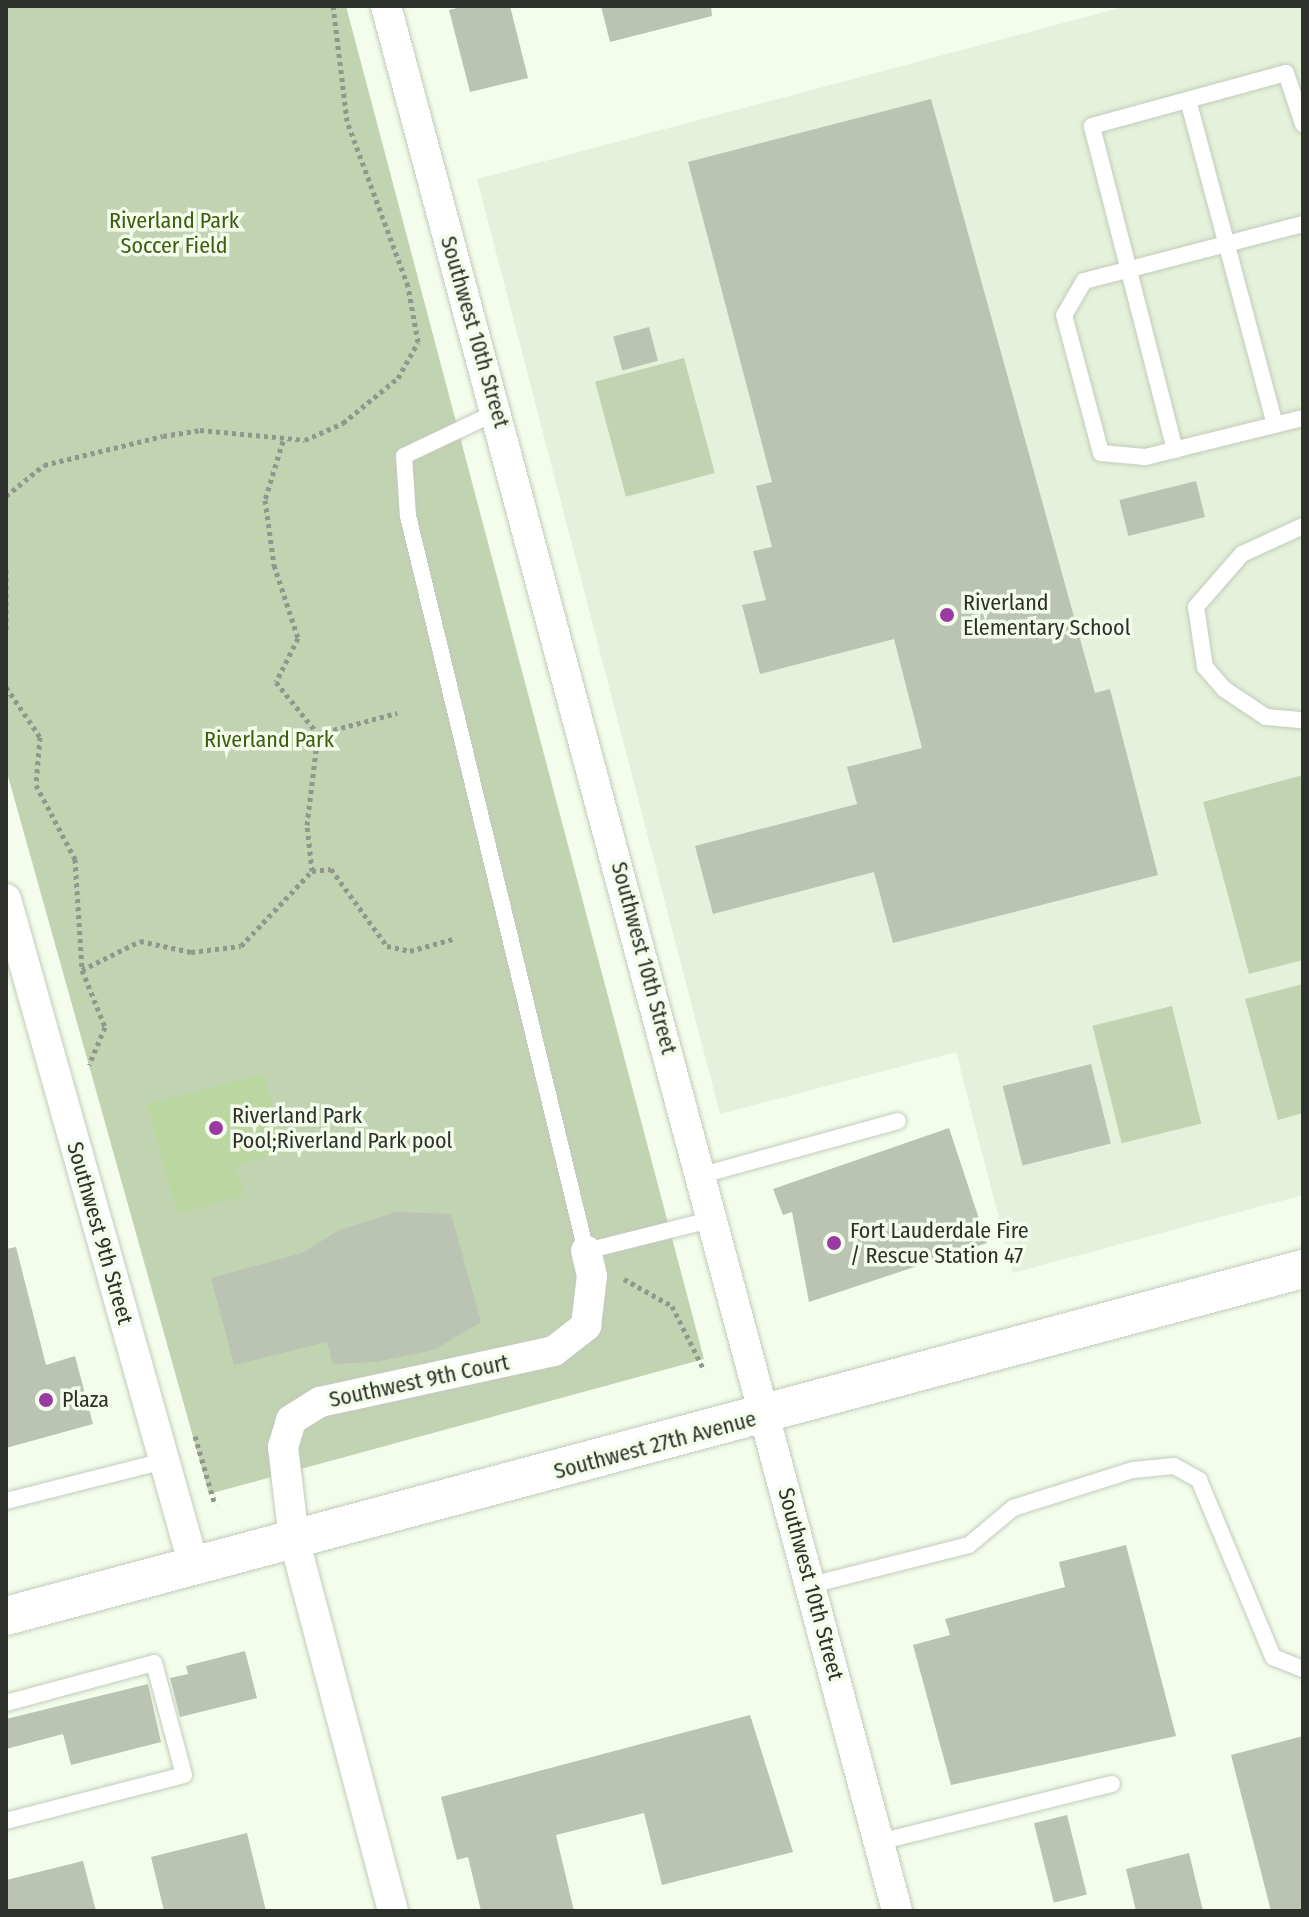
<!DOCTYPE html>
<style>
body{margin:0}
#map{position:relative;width:1309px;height:1917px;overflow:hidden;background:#f4fdec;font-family:"Fira Sans Condensed",sans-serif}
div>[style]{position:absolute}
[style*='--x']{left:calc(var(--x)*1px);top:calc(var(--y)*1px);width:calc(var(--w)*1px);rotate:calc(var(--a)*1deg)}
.built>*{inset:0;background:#e5f1da}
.green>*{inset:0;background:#c2d3b2;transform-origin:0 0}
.water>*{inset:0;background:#bbd7a1}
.building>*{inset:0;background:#bbc3b3;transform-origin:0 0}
.path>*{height:5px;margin-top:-2.5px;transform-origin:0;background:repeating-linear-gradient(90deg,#91978c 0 4px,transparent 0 8px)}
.roads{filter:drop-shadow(0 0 2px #c2cbbb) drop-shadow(0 0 2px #c2cbbb)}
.service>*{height:16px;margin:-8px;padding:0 8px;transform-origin:8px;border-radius:8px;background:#fff}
.minor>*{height:30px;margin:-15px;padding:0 15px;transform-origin:15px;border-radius:15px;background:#fff}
.tertiary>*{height:38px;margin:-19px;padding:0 19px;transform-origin:19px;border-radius:19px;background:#fff}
.dots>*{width:22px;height:22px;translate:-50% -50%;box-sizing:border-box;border:4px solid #f4fdec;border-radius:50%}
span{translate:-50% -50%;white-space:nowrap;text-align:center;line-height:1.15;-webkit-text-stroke:7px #f4fdec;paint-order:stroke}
.park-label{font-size:22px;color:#3d5c0f}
.street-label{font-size:22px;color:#2e312b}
.poi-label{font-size:22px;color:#2e312b}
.left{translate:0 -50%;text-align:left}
.frame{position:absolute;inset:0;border:8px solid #2e312b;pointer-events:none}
</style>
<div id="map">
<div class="built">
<i style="clip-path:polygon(1127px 6px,1303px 6px,1303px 1195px,1013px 1273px,956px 1052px,720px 1114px,477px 179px)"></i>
</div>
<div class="green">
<i style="clip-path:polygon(6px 6px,346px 6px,704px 1359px,209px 1494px,6px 769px)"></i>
<i style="left:684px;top:358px;width:119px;height:92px;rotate:75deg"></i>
<i style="clip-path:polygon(1303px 775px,1303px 960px,1249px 974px,1203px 802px)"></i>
<i style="clip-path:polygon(1303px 984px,1303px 1113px,1278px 1120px,1245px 999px)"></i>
<i style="left:1172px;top:1006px;width:121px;height:82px;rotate:76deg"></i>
</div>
<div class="water">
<i style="clip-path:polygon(264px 1074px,285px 1152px,236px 1165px,244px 1196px,177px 1214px,147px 1104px)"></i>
</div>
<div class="building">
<i style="clip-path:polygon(465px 6px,510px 6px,528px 78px,470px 92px,449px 10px)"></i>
<i style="clip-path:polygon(601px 6px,711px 6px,712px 16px,610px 42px)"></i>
<i style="clip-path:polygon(931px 99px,1095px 693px,1110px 689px,1158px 875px,893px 943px,874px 872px,713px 914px,695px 846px,857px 804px,847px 767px,922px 748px,894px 639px,760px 674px,742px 605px,766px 600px,753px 551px,772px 547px,756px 486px,772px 482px,688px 162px)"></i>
<i style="left:649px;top:327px;width:35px;height:37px;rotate:75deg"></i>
<i style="left:1196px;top:481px;width:37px;height:79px;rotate:76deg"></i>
<i style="left:1091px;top:1064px;width:82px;height:91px;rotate:76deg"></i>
<i style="clip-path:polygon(949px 1128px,987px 1243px,809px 1302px,792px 1212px,783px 1215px,773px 1189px)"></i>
<i style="clip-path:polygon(396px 1212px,451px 1214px,481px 1322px,434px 1350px,376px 1362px,333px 1364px,327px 1342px,234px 1365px,211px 1278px,302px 1253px,339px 1230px)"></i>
<i style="clip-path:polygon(16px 1247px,46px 1365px,75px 1356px,93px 1424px,6px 1448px,6px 1249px)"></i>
<i style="clip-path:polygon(1126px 1545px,1176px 1736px,951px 1785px,913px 1645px,950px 1635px,945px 1619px,1065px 1587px,1059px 1562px)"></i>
<i style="clip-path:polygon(245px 1651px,257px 1698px,180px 1717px,170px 1678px,188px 1674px,186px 1666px)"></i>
<i style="clip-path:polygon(148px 1684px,161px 1742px,71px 1765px,63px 1734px,6px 1749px,6px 1719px)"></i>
<i style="clip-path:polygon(750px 1715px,793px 1852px,662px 1885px,644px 1813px,556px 1835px,574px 1911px,481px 1911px,468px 1857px,457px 1860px,441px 1797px)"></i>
<i style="clip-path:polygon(1303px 1736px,1303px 1911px,1271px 1911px,1231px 1755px)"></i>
<i style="left:1067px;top:1815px;width:82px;height:34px;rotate:76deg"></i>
<i style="clip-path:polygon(247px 1833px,266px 1911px,164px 1911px,151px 1857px)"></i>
<i style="clip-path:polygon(1189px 1853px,1203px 1911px,1136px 1911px,1126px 1869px)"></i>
<i style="clip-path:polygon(83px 1861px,96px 1911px,6px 1911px,6px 1880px)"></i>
</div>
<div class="path">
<i style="--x:283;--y:441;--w:62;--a:107"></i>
<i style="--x:265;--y:500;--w:66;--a:82.1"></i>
<i style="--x:274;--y:565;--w:77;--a:71.8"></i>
<i style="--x:298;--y:638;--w:49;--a:116.6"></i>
<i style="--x:276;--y:682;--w:67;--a:51.1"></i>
<i style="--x:318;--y:734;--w:82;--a:-14.9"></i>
<i style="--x:6;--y:496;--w:49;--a:-39.2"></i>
<i style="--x:44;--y:465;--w:122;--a:-13.7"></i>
<i style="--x:163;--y:436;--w:37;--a:-9"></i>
<i style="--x:200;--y:430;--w:105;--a:5.4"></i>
<i style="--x:305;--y:440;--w:42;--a:-24.1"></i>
<i style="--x:343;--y:423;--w:71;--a:-39.3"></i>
<i style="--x:398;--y:378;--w:41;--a:-60.9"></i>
<i style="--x:418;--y:342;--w:57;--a:-100.1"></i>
<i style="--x:408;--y:286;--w:176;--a:-110.3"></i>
<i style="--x:347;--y:121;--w:116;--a:-96.9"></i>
<i style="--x:6;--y:570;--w:63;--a:90"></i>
<i style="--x:6;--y:687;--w:60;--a:55.8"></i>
<i style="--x:40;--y:737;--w:48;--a:94.8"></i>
<i style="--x:36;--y:785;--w:84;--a:62.2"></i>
<i style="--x:75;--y:859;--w:111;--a:86.4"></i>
<i style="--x:82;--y:970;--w:65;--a:-26.6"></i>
<i style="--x:140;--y:941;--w:52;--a:12.2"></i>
<i style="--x:191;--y:952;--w:50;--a:-6.8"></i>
<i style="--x:241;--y:946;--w:103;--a:-46.6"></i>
<i style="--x:312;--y:871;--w:19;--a:-6"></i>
<i style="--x:331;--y:869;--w:95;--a:54"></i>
<i style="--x:387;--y:946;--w:24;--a:12"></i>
<i style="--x:410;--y:951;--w:45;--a:-15.6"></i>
<i style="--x:312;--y:871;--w:46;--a:-96.2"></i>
<i style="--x:307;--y:825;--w:92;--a:-83.1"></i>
<i style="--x:82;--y:970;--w:61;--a:68"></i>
<i style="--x:105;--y:1027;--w:41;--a:112.8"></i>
<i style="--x:624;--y:1279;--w:55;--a:29.4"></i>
<i style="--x:672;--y:1306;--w:72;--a:63.4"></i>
<i style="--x:195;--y:1436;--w:72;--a:73.8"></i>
</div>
<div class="roads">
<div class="service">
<i style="--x:1188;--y:100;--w:335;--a:75"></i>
<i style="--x:1303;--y:224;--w:226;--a:165.4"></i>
<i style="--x:1084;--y:281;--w:39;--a:120"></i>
<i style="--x:1064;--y:315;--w:143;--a:75"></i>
<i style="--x:1101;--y:453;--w:44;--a:5.2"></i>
<i style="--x:1145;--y:457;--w:163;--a:-13.9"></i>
<i style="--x:499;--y:411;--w:105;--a:154.7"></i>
<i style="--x:404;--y:456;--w:60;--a:86.2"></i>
<i style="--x:408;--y:516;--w:756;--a:76.39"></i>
<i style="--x:586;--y:1251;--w:131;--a:-14.1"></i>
<i style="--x:1175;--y:450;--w:334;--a:-104.4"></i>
<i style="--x:1092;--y:126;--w:201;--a:-15.3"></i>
<i style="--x:1286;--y:73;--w:54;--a:71.6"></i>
<i style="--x:1303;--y:526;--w:67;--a:155.3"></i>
<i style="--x:1242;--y:554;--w:70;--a:131"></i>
<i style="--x:1196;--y:607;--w:61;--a:81.5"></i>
<i style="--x:1205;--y:667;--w:29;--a:49"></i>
<i style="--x:1224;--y:689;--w:50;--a:33.7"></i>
<i style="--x:1266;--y:717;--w:37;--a:5"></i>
<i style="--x:702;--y:1175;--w:203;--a:-15.4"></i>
<i style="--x:6;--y:1501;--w:163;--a:-14.2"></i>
<i style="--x:811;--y:1585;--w:163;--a:-14.2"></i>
<i style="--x:969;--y:1545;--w:57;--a:-40.1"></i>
<i style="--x:1013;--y:1508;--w:126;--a:-17.6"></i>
<i style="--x:1133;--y:1470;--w:41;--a:-5.6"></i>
<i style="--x:1174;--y:1466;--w:29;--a:29"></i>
<i style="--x:1199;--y:1480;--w:192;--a:67.3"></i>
<i style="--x:1273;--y:1657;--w:32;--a:22"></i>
<i style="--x:6;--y:1703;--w:153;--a:-15.1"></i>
<i style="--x:154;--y:1663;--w:116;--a:75"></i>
<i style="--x:184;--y:1775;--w:184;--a:165.5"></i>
<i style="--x:879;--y:1842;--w:240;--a:-14"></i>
</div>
<div class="minor">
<i style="--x:386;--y:6;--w:1972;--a:74.98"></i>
<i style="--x:6;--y:899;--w:693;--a:74.26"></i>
<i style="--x:393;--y:1911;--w:385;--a:-104.9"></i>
<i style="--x:294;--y:1539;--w:93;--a:-96.8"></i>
<i style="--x:283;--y:1447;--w:28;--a:-73"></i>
<i style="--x:291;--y:1420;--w:34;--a:-32"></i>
<i style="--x:320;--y:1402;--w:239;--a:-12.3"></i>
<i style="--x:554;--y:1351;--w:41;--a:-38"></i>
<i style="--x:586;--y:1326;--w:50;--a:-83.2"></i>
<i style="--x:592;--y:1276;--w:26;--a:-103"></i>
</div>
<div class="tertiary">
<i style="--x:6;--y:1616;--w:1343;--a:-14.98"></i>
</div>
</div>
<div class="dots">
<i style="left:947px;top:615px;background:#9a3ba4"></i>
<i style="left:216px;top:1128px;background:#9a3ba4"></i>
<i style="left:834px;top:1243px;background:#9a3ba4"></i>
<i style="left:46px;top:1400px;background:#9a3ba4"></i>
</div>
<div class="park-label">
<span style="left:174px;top:233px">Riverland Park<br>Soccer Field</span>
<span style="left:269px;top:740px">Riverland Park</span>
</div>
<div class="street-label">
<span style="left:475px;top:332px;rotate:74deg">Southwest 10th Street</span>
<span style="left:644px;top:958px;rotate:75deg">Southwest 10th Street</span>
<span style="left:100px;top:1233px;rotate:74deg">Southwest 9th Street</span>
<span style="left:419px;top:1381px;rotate:-12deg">Southwest 9th Court</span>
<span style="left:655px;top:1445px;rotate:-15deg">Southwest 27th Avenue</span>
<span style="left:811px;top:1584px;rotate:75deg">Southwest 10th Street</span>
</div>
<div class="poi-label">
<span class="left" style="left:963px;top:615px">Riverland<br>Elementary School</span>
<span class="left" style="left:232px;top:1128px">Riverland Park<br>Pool;Riverland Park pool</span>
<span class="left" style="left:850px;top:1243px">Fort Lauderdale Fire<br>/ Rescue Station 47</span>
<span class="left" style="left:62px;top:1400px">Plaza</span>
</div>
<div class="frame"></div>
</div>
